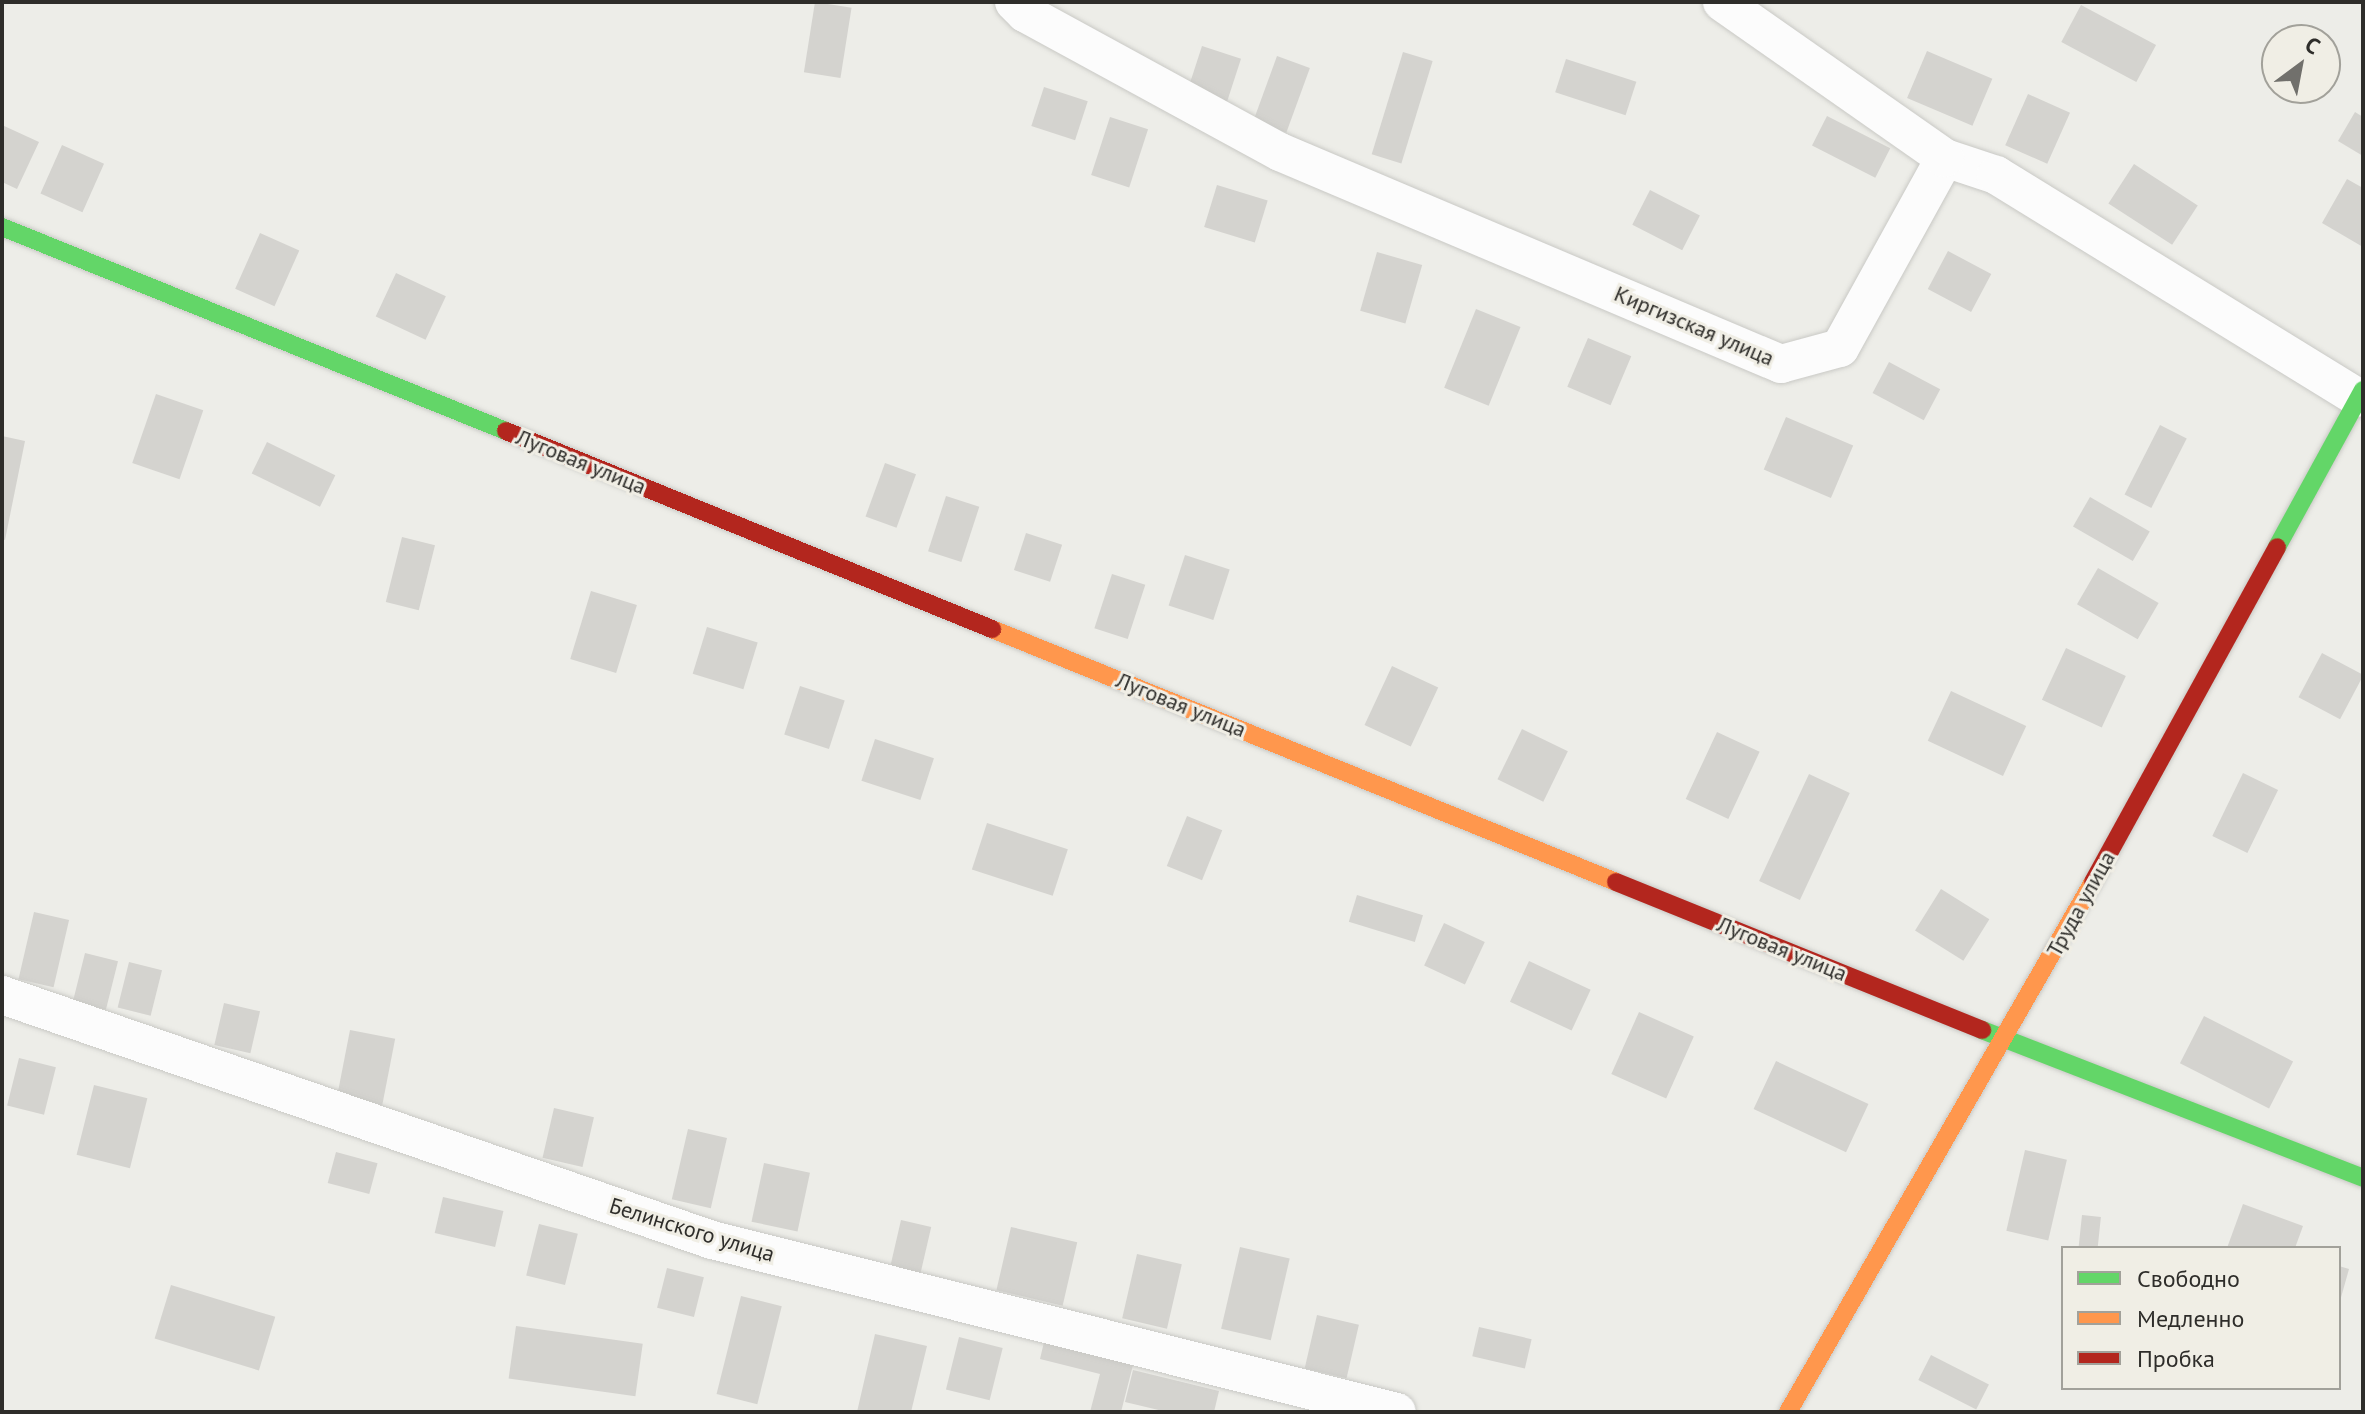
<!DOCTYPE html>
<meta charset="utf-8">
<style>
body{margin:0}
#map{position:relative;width:2365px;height:1414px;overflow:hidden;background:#edede8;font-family:"PT Sans",sans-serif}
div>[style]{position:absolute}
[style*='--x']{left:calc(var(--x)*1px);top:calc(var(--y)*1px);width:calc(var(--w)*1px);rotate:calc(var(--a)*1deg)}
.building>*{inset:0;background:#d4d3cf;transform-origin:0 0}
.roads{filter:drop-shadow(0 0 2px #c9c9c5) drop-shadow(0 0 2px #c9c9c5)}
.street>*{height:38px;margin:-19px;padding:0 19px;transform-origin:19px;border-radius:19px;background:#fcfcfc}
.fast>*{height:18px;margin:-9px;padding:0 9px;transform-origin:9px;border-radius:9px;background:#63d668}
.slow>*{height:18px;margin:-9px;padding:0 9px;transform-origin:9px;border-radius:9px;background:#ff974d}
.jam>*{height:18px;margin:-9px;padding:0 9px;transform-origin:9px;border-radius:9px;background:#b3261e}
span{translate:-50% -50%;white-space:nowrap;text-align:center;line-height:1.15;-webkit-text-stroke:6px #f0eee5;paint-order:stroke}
.street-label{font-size:22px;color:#2e2d2a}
.frame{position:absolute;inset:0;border:4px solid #2e2d2a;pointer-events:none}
.legend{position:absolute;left:2061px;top:1246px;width:280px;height:144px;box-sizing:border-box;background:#f0eee5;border:2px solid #a2a19a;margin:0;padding:10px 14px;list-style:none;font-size:24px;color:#2e2d2a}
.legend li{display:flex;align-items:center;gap:16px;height:40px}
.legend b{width:40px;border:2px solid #a2a19a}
.north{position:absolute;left:2261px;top:24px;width:80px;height:80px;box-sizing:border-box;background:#f0eee5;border:2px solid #a2a19a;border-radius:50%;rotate:32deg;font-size:22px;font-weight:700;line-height:32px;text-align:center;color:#2e2d2a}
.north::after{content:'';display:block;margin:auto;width:28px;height:36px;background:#71706c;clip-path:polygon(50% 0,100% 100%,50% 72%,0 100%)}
</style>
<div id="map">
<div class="building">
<i style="left:815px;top:2px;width:37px;height:71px;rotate:9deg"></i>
<i style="left:2081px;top:5px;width:85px;height:42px;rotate:28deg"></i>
<i style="left:1202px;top:46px;width:41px;height:46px;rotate:18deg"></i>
<i style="left:1927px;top:51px;width:71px;height:51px;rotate:23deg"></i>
<i style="left:1403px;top:52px;width:31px;height:107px;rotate:17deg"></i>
<i style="left:1277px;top:56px;width:35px;height:69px;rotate:20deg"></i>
<i style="left:1566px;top:59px;width:74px;height:35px;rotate:18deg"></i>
<i style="left:1044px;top:87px;width:46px;height:41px;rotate:18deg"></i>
<i style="left:2028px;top:94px;width:46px;height:56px;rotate:24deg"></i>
<i style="clip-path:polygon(2355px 112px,2363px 117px,2363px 156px,2338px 141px)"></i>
<i style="left:1827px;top:116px;width:71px;height:33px;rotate:27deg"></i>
<i style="left:1110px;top:117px;width:40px;height:61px;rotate:18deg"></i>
<i style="clip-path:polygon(2px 125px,39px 142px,17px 189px,2px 182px)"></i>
<i style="left:62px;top:145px;width:46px;height:53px;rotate:24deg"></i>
<i style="left:2134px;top:164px;width:76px;height:47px;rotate:33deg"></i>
<i style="clip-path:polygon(2347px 179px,2363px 188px,2363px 247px,2322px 223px)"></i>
<i style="left:1217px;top:185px;width:53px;height:44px;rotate:17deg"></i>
<i style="left:1650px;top:190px;width:56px;height:39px;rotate:27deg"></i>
<i style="left:260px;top:233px;width:43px;height:61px;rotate:24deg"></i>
<i style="left:1948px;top:251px;width:49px;height:43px;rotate:28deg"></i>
<i style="left:1377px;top:252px;width:47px;height:61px;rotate:16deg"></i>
<i style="left:396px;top:273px;width:55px;height:48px;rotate:25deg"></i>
<i style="left:1476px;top:309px;width:48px;height:85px;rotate:22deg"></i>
<i style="left:1588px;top:338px;width:47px;height:53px;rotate:23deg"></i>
<i style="left:1889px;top:362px;width:58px;height:35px;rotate:28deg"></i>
<i style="left:156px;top:394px;width:50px;height:73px;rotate:19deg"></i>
<i style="left:1786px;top:417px;width:73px;height:57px;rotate:23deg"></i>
<i style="left:2160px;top:425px;width:30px;height:78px;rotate:27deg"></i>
<i style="clip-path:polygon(2px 436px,25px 441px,5px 540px,2px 539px)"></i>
<i style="left:267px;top:442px;width:76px;height:35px;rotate:26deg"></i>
<i style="left:885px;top:463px;width:33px;height:57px;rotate:20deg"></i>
<i style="left:946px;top:496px;width:35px;height:58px;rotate:18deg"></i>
<i style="left:2090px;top:497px;width:69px;height:34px;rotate:30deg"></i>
<i style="left:1026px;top:533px;width:38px;height:39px;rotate:18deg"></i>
<i style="left:402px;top:537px;width:34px;height:67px;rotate:14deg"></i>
<i style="left:1185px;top:555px;width:47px;height:53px;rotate:18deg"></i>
<i style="left:2098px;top:568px;width:70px;height:42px;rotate:30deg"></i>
<i style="left:1112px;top:574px;width:35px;height:57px;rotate:18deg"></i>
<i style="left:591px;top:591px;width:48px;height:71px;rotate:17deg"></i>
<i style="left:707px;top:627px;width:53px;height:49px;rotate:17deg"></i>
<i style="left:2066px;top:648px;width:66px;height:57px;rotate:25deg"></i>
<i style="left:2322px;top:653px;width:47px;height:50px;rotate:28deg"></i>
<i style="left:1392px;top:666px;width:51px;height:65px;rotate:25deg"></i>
<i style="left:800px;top:686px;width:47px;height:51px;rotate:18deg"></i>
<i style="left:1951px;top:691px;width:83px;height:55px;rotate:25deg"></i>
<i style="left:1522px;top:729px;width:51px;height:56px;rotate:26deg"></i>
<i style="left:1717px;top:732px;width:47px;height:74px;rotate:25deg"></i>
<i style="left:875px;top:739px;width:62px;height:44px;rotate:18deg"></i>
<i style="left:2243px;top:773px;width:39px;height:70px;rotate:26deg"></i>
<i style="left:1809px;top:774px;width:45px;height:118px;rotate:25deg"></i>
<i style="left:1187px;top:816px;width:38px;height:54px;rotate:22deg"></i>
<i style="left:987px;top:823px;width:85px;height:49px;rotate:18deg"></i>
<i style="left:1941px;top:889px;width:57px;height:49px;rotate:32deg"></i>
<i style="left:1357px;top:895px;width:69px;height:28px;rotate:17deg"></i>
<i style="left:34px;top:912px;width:36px;height:69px;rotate:13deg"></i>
<i style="left:1444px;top:923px;width:45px;height:47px;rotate:25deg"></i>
<i style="left:85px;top:953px;width:34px;height:50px;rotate:14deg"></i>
<i style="left:1529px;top:961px;width:68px;height:45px;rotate:25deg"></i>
<i style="left:129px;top:962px;width:34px;height:47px;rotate:14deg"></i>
<i style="left:224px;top:1003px;width:37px;height:43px;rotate:13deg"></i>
<i style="left:1639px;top:1012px;width:60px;height:68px;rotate:24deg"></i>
<i style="left:2204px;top:1016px;width:100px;height:53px;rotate:27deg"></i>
<i style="left:350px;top:1030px;width:46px;height:68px;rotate:11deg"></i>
<i style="left:19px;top:1058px;width:38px;height:49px;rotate:14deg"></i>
<i style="left:1776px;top:1061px;width:102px;height:53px;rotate:25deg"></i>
<i style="left:94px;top:1085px;width:55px;height:72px;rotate:14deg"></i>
<i style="left:554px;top:1108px;width:41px;height:51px;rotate:13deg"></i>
<i style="left:688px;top:1129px;width:40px;height:72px;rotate:13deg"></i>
<i style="left:2025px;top:1150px;width:43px;height:83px;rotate:13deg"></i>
<i style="left:336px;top:1152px;width:43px;height:32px;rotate:15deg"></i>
<i style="left:764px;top:1163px;width:47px;height:60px;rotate:12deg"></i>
<i style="left:443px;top:1197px;width:62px;height:37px;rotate:13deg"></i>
<i style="clip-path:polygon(2243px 1204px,2303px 1226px,2295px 1248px,2227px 1248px)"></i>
<i style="left:2082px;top:1215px;width:19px;height:33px;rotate:6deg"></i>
<i style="left:901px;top:1220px;width:31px;height:48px;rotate:13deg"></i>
<i style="left:539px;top:1224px;width:40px;height:53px;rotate:14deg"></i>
<i style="left:1011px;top:1227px;width:68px;height:65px;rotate:13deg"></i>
<i style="left:1240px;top:1247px;width:51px;height:84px;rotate:13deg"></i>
<i style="left:1137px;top:1254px;width:46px;height:66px;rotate:13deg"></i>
<i style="clip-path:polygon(2339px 1266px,2349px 1269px,2340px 1301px,2339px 1301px)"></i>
<i style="left:667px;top:1268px;width:38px;height:41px;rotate:14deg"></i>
<i style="left:171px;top:1285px;width:109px;height:56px;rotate:17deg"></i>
<i style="left:741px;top:1296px;width:42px;height:101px;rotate:14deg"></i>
<i style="left:1317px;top:1315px;width:43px;height:55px;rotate:13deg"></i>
<i style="left:516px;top:1326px;width:128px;height:53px;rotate:8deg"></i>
<i style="left:1479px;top:1327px;width:54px;height:30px;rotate:13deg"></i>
<i style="clip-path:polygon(875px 1334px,927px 1346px,911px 1412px,857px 1412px)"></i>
<i style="left:959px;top:1337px;width:45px;height:54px;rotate:14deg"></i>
<i style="clip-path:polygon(1044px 1342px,1133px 1365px,1121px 1412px,1090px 1412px,1100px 1374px,1040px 1359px)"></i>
<i style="left:1931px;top:1355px;width:65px;height:28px;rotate:27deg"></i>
<i style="clip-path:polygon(1133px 1370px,1219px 1391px,1214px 1412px,1167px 1412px,1125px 1402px)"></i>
</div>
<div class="roads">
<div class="street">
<i style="--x:1014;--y:2;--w:16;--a:45"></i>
<i style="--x:1025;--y:13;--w:290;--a:28.6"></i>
<i style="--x:1280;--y:152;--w:544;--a:22.94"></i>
<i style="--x:1781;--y:364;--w:61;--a:-15.2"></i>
<i style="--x:1840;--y:348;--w:217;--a:-61.1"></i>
<i style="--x:1945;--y:158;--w:54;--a:18.4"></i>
<i style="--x:1996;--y:175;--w:425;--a:31.6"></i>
<i style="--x:1722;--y:2;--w:272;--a:35"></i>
<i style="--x:2;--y:995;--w:751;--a:19.04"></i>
<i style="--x:712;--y:1240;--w:706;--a:14.1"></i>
</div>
<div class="fast">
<i style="--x:2;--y:227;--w:544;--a:22.04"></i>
<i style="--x:2277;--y:547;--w:179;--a:-61.3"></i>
<i style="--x:1982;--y:1030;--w:409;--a:21.2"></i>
</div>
<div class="slow">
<i style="--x:992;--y:629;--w:673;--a:22.07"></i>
<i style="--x:1788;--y:1412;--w:611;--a:-60.08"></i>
</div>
<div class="jam">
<i style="--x:506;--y:431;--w:525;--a:22.17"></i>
<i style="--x:1616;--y:882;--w:395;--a:22"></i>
<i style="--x:2093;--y:882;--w:382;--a:-61.2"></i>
</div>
</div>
<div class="street-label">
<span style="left:1694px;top:326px;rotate:23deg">Киргизская улица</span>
<span style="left:581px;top:462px;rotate:22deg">Луговая улица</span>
<span style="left:1181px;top:705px;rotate:22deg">Луговая улица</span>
<span style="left:2081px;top:904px;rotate:-61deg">Труда улица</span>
<span style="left:1782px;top:949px;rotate:22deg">Луговая улица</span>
<span style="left:692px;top:1230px;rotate:17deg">Белинского улица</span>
</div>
<div class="frame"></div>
<ul class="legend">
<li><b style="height:10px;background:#63d668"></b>Свободно</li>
<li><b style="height:10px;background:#ff974d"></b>Медленно</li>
<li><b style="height:10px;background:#b3261e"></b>Пробка</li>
</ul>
<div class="north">С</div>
</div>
